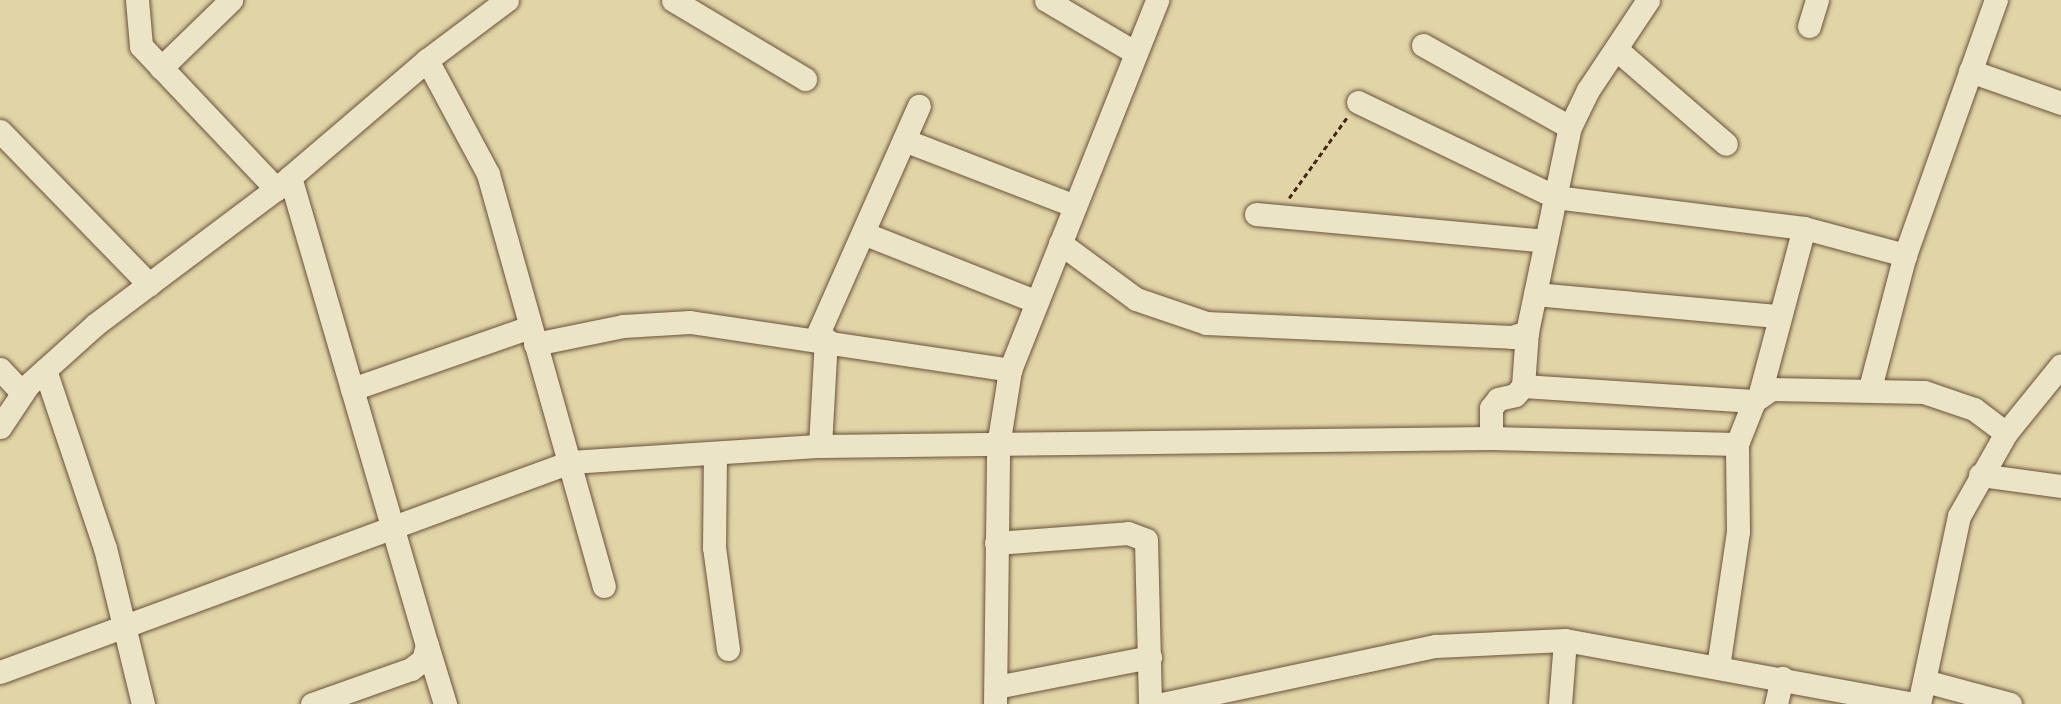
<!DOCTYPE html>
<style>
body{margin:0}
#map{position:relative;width:2061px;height:704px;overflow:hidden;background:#e1d5a7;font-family:"Libre Caslon Text",serif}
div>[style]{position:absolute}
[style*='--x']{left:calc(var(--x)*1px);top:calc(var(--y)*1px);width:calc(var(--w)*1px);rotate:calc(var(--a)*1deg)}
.path>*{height:2.5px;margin-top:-1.25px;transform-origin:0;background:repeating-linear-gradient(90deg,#442717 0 5px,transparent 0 8.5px)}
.roads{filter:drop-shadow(0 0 2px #6b523b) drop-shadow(0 0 2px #6b523b)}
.minor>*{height:23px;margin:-11.5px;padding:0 11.5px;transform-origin:11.5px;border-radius:11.5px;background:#ece4c6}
span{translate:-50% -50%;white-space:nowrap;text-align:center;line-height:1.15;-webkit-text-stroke:5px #ece4c6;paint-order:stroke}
</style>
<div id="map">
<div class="path">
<i style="--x:1289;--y:198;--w:101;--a:-54.3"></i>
</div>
<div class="roads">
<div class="minor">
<i style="--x:137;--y:0;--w:46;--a:85"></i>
<i style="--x:141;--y:46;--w:197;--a:46.6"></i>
<i style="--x:673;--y:0;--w:154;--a:30.9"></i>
<i style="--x:1046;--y:0;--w:104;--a:30.5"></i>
<i style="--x:1809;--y:26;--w:27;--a:-73"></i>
<i style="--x:1423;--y:45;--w:168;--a:29.2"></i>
<i style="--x:1616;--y:49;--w:145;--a:40.8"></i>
<i style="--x:427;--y:60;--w:129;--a:61.8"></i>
<i style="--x:488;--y:174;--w:428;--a:74.3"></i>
<i style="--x:161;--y:68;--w:98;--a:-44.2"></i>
<i style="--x:1970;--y:71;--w:96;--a:19.4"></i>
<i style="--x:1358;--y:102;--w:219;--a:25.7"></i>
<i style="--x:1555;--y:197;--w:251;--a:7.1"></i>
<i style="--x:1804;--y:228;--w:105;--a:15"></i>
<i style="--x:0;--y:131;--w:214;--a:45.8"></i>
<i style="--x:904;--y:140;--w:183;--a:21.1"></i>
<i style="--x:290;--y:177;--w:488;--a:73.7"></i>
<i style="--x:427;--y:645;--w:16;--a:105"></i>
<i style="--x:423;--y:660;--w:15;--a:143"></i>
<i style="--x:411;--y:669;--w:105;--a:160.5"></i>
<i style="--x:1256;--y:214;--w:291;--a:5.3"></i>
<i style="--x:863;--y:233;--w:187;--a:21.6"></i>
<i style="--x:1060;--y:243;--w:94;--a:36.4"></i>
<i style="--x:1136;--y:299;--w:74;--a:18.9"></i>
<i style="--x:1206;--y:323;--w:306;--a:2.6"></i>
<i style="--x:1512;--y:337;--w:16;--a:-18"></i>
<i style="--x:1535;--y:294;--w:245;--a:5.2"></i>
<i style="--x:816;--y:338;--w:254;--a:-66.1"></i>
<i style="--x:535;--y:344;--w:90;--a:-11.6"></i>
<i style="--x:623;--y:326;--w:67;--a:-3.4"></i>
<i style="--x:690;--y:322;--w:324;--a:8.5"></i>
<i style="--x:0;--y:369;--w:33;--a:47"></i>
<i style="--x:45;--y:370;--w:188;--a:71.4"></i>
<i style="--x:105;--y:548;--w:161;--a:76.3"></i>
<i style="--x:1523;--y:386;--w:231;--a:3.7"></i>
<i style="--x:1870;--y:388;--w:138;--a:-75.3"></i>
<i style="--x:1905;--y:255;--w:271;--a:-70.4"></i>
<i style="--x:352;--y:389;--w:188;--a:-19.2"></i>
<i style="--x:1760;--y:393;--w:171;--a:-75.1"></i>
<i style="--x:0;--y:427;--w:50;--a:-56.3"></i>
<i style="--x:28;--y:385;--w:91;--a:-41.9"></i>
<i style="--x:96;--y:324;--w:225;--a:-36.9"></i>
<i style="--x:276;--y:189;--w:199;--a:-40.5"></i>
<i style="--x:427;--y:60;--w:100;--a:-36.9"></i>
<i style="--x:1491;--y:438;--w:30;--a:-90"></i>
<i style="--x:1491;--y:408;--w:11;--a:-52"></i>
<i style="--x:1498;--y:399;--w:17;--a:-13"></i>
<i style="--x:1515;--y:395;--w:12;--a:-48"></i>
<i style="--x:1523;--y:386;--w:54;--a:-85.8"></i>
<i style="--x:1527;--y:332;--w:209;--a:-78.2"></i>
<i style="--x:1570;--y:127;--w:41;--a:-64.1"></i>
<i style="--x:1588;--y:90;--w:108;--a:-56.3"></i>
<i style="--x:820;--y:446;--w:107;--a:-86.8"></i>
<i style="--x:715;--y:453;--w:94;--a:90.6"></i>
<i style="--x:714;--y:547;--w:103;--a:82.2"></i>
<i style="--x:1980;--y:475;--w:82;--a:7.7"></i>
<i style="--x:996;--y:543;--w:132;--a:-4.3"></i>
<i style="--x:1128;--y:533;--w:19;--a:21"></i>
<i style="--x:1146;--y:540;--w:164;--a:88.6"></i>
<i style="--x:427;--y:645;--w:62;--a:73"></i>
<i style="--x:1718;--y:667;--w:137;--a:-81.6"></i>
<i style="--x:1738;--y:531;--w:87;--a:-90.7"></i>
<i style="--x:0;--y:672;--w:607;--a:-20.22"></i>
<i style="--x:570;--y:462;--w:251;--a:-3.7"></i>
<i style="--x:820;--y:446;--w:671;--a:-0.68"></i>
<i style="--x:1491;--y:438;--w:246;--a:1.4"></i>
<i style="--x:1737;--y:444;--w:46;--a:-68.4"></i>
<i style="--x:1754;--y:401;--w:21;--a:-35"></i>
<i style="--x:1771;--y:389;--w:153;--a:1.1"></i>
<i style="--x:1924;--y:392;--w:53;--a:18.8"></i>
<i style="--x:1974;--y:409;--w:40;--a:37"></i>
<i style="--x:1925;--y:681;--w:88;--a:15.1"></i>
<i style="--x:996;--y:687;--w:157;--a:-11"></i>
<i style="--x:995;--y:704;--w:258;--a:-89.3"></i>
<i style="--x:998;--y:446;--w:77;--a:-81"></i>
<i style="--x:1010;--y:370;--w:398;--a:-68.3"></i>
<i style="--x:1162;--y:704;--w:280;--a:-12"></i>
<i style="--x:1436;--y:646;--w:129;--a:-2.7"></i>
<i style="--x:1565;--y:640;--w:355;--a:10.4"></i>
<i style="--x:1560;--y:704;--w:64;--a:-85.5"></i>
<i style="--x:1776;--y:704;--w:27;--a:-77"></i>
<i style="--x:1919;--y:704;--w:192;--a:-78"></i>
<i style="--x:1959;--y:516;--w:95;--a:-60.5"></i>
<i style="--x:2006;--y:433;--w:87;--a:-51"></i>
</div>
</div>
</div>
